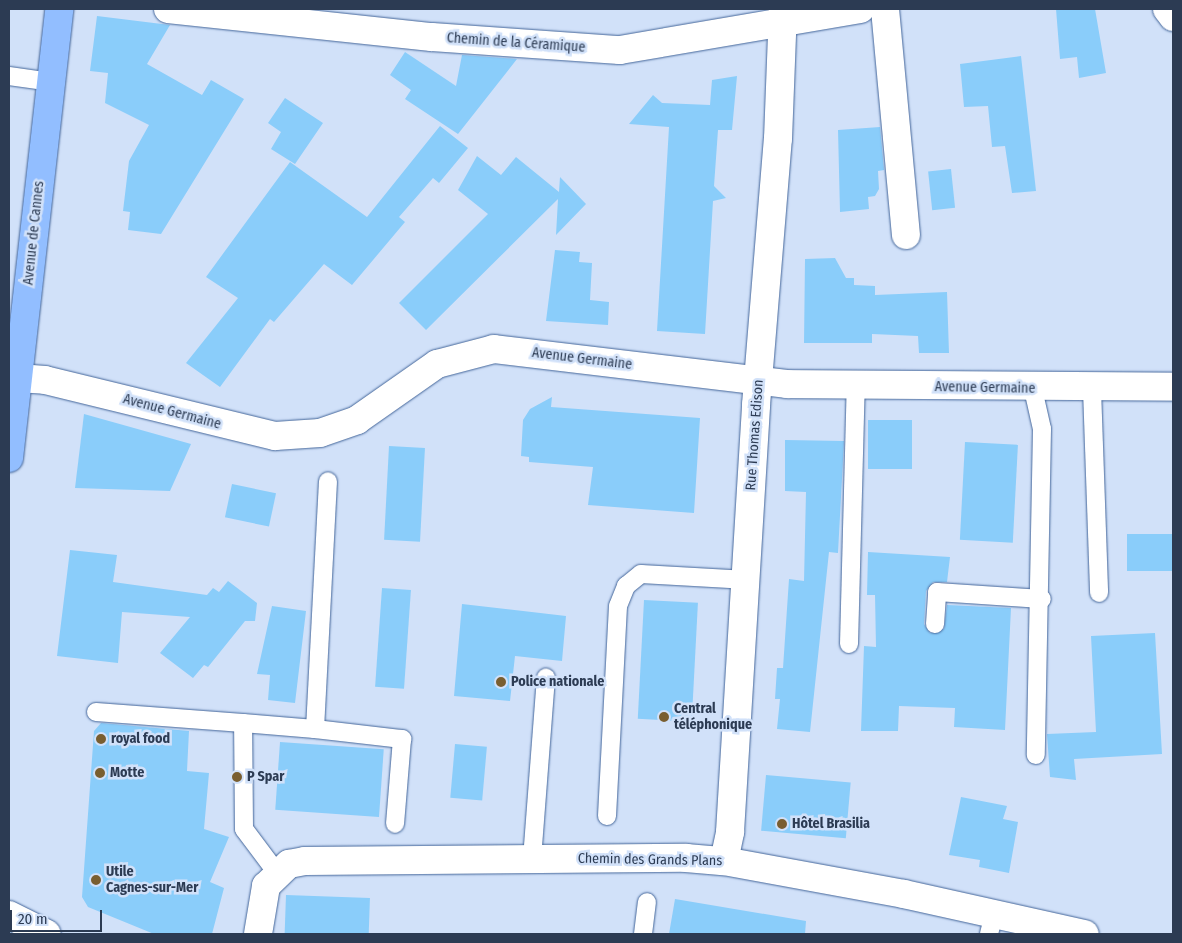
<!DOCTYPE html>
<meta charset="utf-8">
<style>
body{margin:0}
#map{position:relative;width:1182px;height:943px;overflow:hidden;background:#d1e1f9;font-family:"Fira Sans Condensed",sans-serif}
div>[style]{position:absolute}
[style*='--x']{left:calc(var(--x)*1px);top:calc(var(--y)*1px);width:calc(var(--w)*1px);rotate:calc(var(--a)*1deg)}
.building>*{inset:0;background:#8acdfa;transform-origin:0 0}
.roads{filter:drop-shadow(0 0 1px #44669a) drop-shadow(0 0 1px #44669a)}
.service>*{height:18px;margin:-9px;padding:0 9px;transform-origin:9px;border-radius:9px;background:#fff}
.minor>*{height:28px;margin:-14px;padding:0 14px;transform-origin:14px;border-radius:14px;background:#fff}
.secondary>*{height:28px;margin:-14px;padding:0 14px;transform-origin:14px;border-radius:14px;background:#fff}
.primary>*{height:28px;margin:-14px;padding:0 14px;transform-origin:14px;border-radius:14px;background:#92beff}
.dots>*{width:14px;height:14px;translate:-50% -50%;box-sizing:border-box;border:2px solid #d1e1f9;border-radius:50%}
span{translate:-50% -50%;white-space:nowrap;text-align:center;line-height:1.15;-webkit-text-stroke:5px #d1e1f9;paint-order:stroke}
.street-label{font-size:14px;color:#2c3b53}
.poi-label{font-size:14px;color:#2c3b53;font-weight:700}
.left{translate:0 -50%;text-align:left}
.frame{position:absolute;inset:0;border:10px solid #2c3b53;pointer-events:none}
.scale{position:absolute;left:10px;top:910px;width:92px;height:22px;box-sizing:border-box;border:2px solid #2c3b53;border-top:0;padding-left:6px;font-size:15px;line-height:18px;white-space:nowrap;color:#2c3b53;-webkit-text-stroke:4px #d1e1f9;paint-order:stroke}
</style>
<div id="map">
<div class="building">
<i style="clip-path:polygon(1056px 9px,1095px 9px,1106px 73px,1079px 78px,1077px 57px,1060px 59px)"></i>
<i style="clip-path:polygon(97px 16px,170px 25px,147px 64px,202px 95px,211px 80px,244px 99px,161px 234px,128px 230px,130px 212px,123px 211px,129px 161px,149px 125px,105px 103px,108px 73px,90px 71px)"></i>
<i style="clip-path:polygon(405px 52px,456px 86px,462px 55px,517px 59px,458px 134px,405px 99px,411px 90px,390px 75px)"></i>
<i style="clip-path:polygon(1021px 56px,1036px 191px,1012px 193px,1005px 146px,992px 147px,988px 106px,964px 107px,960px 64px)"></i>
<i style="clip-path:polygon(737px 76px,732px 130px,718px 130px,714px 186px,726px 198px,713px 201px,705px 334px,657px 331px,669px 127px,629px 124px,653px 95px,662px 103px,710px 105px,712px 80px)"></i>
<i style="clip-path:polygon(285px 98px,323px 123px,295px 164px,271px 149px,281px 132px,268px 123px)"></i>
<i style="clip-path:polygon(440px 126px,468px 148px,439px 183px,433px 178px,399px 217px,405px 222px,352px 285px,324px 264px,274px 322px,270px 319px,220px 387px,186px 363px,238px 298px,206px 277px,290px 162px,367px 217px)"></i>
<i style="clip-path:polygon(880px 127px,884px 170px,878px 171px,879px 189px,875px 196px,868px 197px,869px 209px,840px 212px,838px 130px)"></i>
<i style="clip-path:polygon(477px 156px,501px 175px,516px 157px,559px 192px,560px 177px,586px 204px,556px 235px,558px 199px,426px 330px,399px 303px,488px 214px,458px 190px)"></i>
<i style="left:951px;top:169px;width:39px;height:23px;rotate:84deg"></i>
<i style="clip-path:polygon(555px 250px,580px 252px,579px 262px,592px 263px,590px 300px,609px 302px,608px 325px,546px 321px)"></i>
<i style="clip-path:polygon(835px 258px,846px 278px,854px 278px,854px 285px,875px 286px,875px 295px,947px 292px,949px 353px,919px 353px,918px 336px,872px 334px,872px 343px,804px 343px,805px 259px)"></i>
<i style="clip-path:polygon(552px 397px,551px 407px,700px 418px,694px 513px,588px 505px,593px 467px,529px 462px,529px 457px,521px 456px,523px 420px,530px 409px)"></i>
<i style="clip-path:polygon(84px 414px,191px 444px,170px 491px,75px 488px)"></i>
<i style="left:868px;top:420px;width:44px;height:49px"></i>
<i style="clip-path:polygon(785px 440px,844px 441px,838px 553px,829px 552px,810px 732px,777px 729px,780px 699px,775px 699px,777px 668px,783px 668px,789px 579px,804px 581px,806px 492px,785px 491px)"></i>
<i style="left:965px;top:442px;width:53px;height:98px;rotate:3deg"></i>
<i style="left:389px;top:446px;width:36px;height:94px;rotate:3deg"></i>
<i style="left:232px;top:484px;width:45px;height:34px;rotate:12deg"></i>
<i style="left:1127px;top:534px;width:46px;height:37px"></i>
<i style="clip-path:polygon(70px 550px,117px 555px,113px 582px,207px 595px,213px 588px,219px 592px,228px 581px,257px 603px,255px 621px,245px 621px,208px 667px,204px 665px,193px 678px,160px 653px,190px 617px,122px 612px,118px 663px,57px 656px)"></i>
<i style="clip-path:polygon(868px 552px,950px 557px,947px 582px,933px 582px,926px 591px,924px 624px,930px 633px,944px 629px,947px 605px,1011px 608px,1005px 730px,954px 727px,955px 708px,899px 706px,898px 731px,861px 731px,864px 646px,876px 647px,875px 595px,867px 595px)"></i>
<i style="left:382px;top:588px;width:29px;height:99px;rotate:4deg"></i>
<i style="left:644px;top:600px;width:54px;height:119px;rotate:3deg"></i>
<i style="clip-path:polygon(462px 604px,566px 616px,562px 661px,515px 656px,510px 701px,454px 696px)"></i>
<i style="clip-path:polygon(272px 606px,306px 611px,295px 703px,268px 700px,270px 675px,257px 674px)"></i>
<i style="clip-path:polygon(1155px 633px,1162px 754px,1074px 759px,1076px 780px,1050px 777px,1047px 734px,1096px 732px,1091px 636px)"></i>
<i style="clip-path:polygon(101px 723px,189px 731px,187px 771px,209px 773px,204px 829px,229px 837px,210px 882px,224px 888px,212px 934px,154px 934px,88px 907px,82px 897px,94px 731px)"></i>
<i style="left:280px;top:742px;width:104px;height:68px;rotate:4deg"></i>
<i style="left:455px;top:744px;width:32px;height:54px;rotate:5deg"></i>
<i style="left:766px;top:775px;width:85px;height:56px;rotate:5deg"></i>
<i style="clip-path:polygon(961px 797px,1007px 806px,1003px 819px,1018px 822px,1009px 873px,979px 867px,980px 860px,949px 855px)"></i>
<i style="left:286px;top:895px;width:84px;height:39px;rotate:2deg"></i>
<i style="clip-path:polygon(675px 899px,806px 921px,805px 934px,669px 934px)"></i>
</div>
<div class="roads">
<div class="service">
<i style="--x:9;--y:76;--w:42;--a:8.1"></i>
<i style="--x:1033;--y:389;--w:41;--a:77.3"></i>
<i style="--x:1042;--y:429;--w:326;--a:91.1"></i>
<i style="--x:1092;--y:389;--w:204;--a:88"></i>
<i style="--x:935;--y:624;--w:32;--a:-86"></i>
<i style="--x:937;--y:592;--w:105;--a:3.8"></i>
<i style="--x:849;--y:644;--w:260;--a:-88.5"></i>
<i style="--x:96;--y:712;--w:147;--a:4.3"></i>
<i style="--x:315;--y:729;--w:88;--a:6.6"></i>
<i style="--x:402;--y:739;--w:85;--a:94.7"></i>
<i style="--x:607;--y:816;--w:210;--a:-87"></i>
<i style="--x:618;--y:606;--w:22;--a:-68"></i>
<i style="--x:626;--y:586;--w:19;--a:-39"></i>
<i style="--x:641;--y:574;--w:107;--a:3.2"></i>
<i style="--x:532;--y:859;--w:182;--a:-85.6"></i>
<i style="--x:277;--y:873;--w:55;--a:-126.9"></i>
<i style="--x:244;--y:829;--w:106;--a:-90.5"></i>
<i style="--x:243;--y:723;--w:72;--a:4.8"></i>
<i style="--x:315;--y:729;--w:248;--a:-87"></i>
<i style="--x:643;--y:934;--w:32;--a:-83"></i>
<i style="--x:989;--y:934;--w:21;--a:-76"></i>
</div>
<div class="minor">
<i style="--x:168;--y:9;--w:265;--a:6.1"></i>
<i style="--x:432;--y:37;--w:188;--a:4"></i>
<i style="--x:620;--y:50;--w:244;--a:-9.7"></i>
<i style="--x:885;--y:9;--w:227;--a:84.7"></i>
<i style="--x:1167;--y:9;--w:10;--a:53"></i>
<i style="--x:18;--y:378;--w:27;--a:4"></i>
<i style="--x:45;--y:380;--w:237;--a:13.7"></i>
<i style="--x:275;--y:436;--w:45;--a:-3.8"></i>
<i style="--x:320;--y:433;--w:39;--a:-19"></i>
<i style="--x:357;--y:420;--w:98;--a:-35"></i>
<i style="--x:437;--y:364;--w:59;--a:-14.7"></i>
<i style="--x:494;--y:349;--w:295;--a:6.8"></i>
<i style="--x:787;--y:384;--w:386;--a:0.4"></i>
<i style="--x:724;--y:861;--w:30;--a:-78"></i>
<i style="--x:730;--y:832;--w:428;--a:-86.5"></i>
<i style="--x:756;--y:405;--w:267;--a:-85.3"></i>
<i style="--x:778;--y:139;--w:130;--a:-87.8"></i>
<i style="--x:258;--y:934;--w:49;--a:-80.5"></i>
<i style="--x:266;--y:886;--w:32;--a:-44"></i>
<i style="--x:289;--y:864;--w:16;--a:-11"></i>
<i style="--x:305;--y:861;--w:381;--a:-0.5"></i>
<i style="--x:686;--y:858;--w:38;--a:5"></i>
<i style="--x:724;--y:861;--w:183;--a:10.4"></i>
<i style="--x:904;--y:894;--w:185;--a:12.5"></i>
</div>
<div class="secondary">
<i style="--x:9;--y:915;--w:42;--a:26.6"></i>
</div>
<div class="primary">
<i style="--x:9;--y:458;--w:452;--a:-83.6"></i>
</div>
</div>
<div class="dots">
<i style="left:501px;top:682px;background:#795e30"></i>
<i style="left:664px;top:717px;background:#795e30"></i>
<i style="left:101px;top:739px;background:#795e30"></i>
<i style="left:100px;top:773px;background:#795e30"></i>
<i style="left:237px;top:777px;background:#795e30"></i>
<i style="left:782px;top:824px;background:#795e30"></i>
<i style="left:96px;top:880px;background:#795e30"></i>
</div>
<div class="street-label">
<span style="left:516px;top:43px;rotate:4deg">Chemin de la Céramique</span>
<span style="left:34px;top:233px;rotate:-84deg">Avenue de Cannes</span>
<span style="left:582px;top:359px;rotate:7deg">Avenue Germaine</span>
<span style="left:985px;top:388px;rotate:1deg">Avenue Germaine</span>
<span style="left:172px;top:412px;rotate:15deg">Avenue Germaine</span>
<span style="left:755px;top:435px;rotate:-86deg">Rue Thomas Edison</span>
<span style="left:650px;top:860px;rotate:1deg">Chemin des Grands Plans</span>
</div>
<div class="poi-label">
<span class="left" style="left:511px;top:682px">Police nationale</span>
<span class="left" style="left:674px;top:717px">Central<br>téléphonique</span>
<span class="left" style="left:111px;top:739px">royal food</span>
<span class="left" style="left:110px;top:773px">Motte</span>
<span class="left" style="left:247px;top:777px">P Spar</span>
<span class="left" style="left:792px;top:824px">Hôtel Brasilia</span>
<span class="left" style="left:106px;top:880px">Utile<br>Cagnes-sur-Mer</span>
</div>
<div class="frame"></div>
<div class="scale">20 m</div>
</div>
